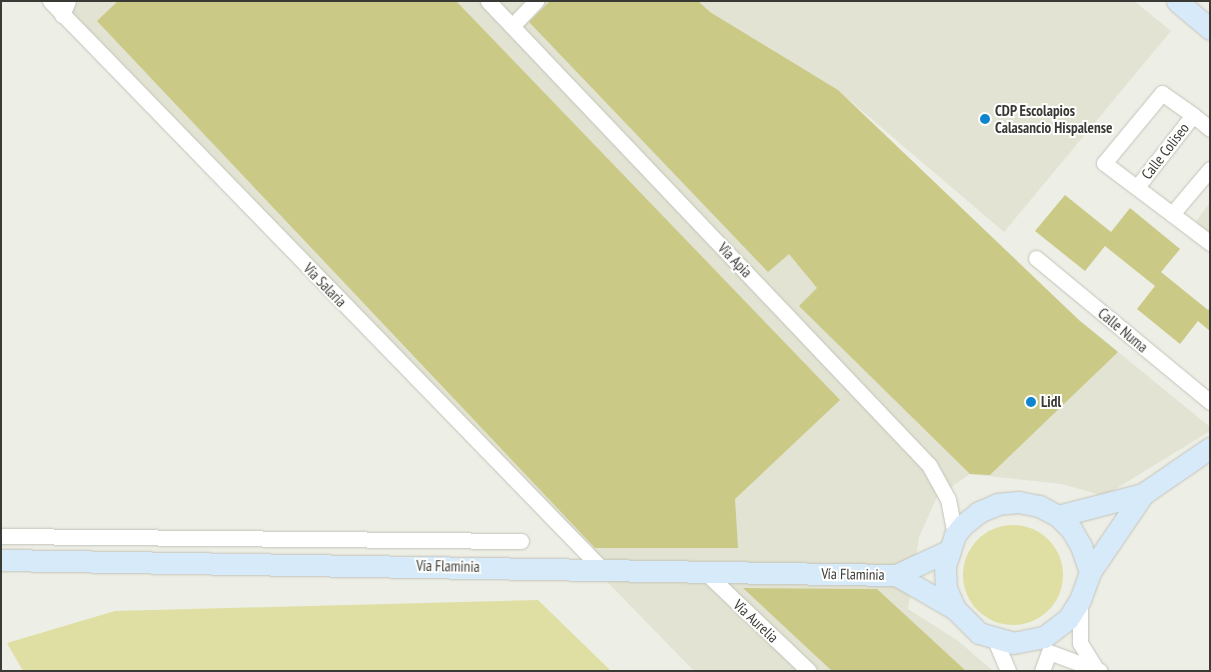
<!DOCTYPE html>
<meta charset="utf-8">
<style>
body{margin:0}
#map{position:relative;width:1211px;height:672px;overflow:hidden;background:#edeee5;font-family:"PT Sans Narrow",sans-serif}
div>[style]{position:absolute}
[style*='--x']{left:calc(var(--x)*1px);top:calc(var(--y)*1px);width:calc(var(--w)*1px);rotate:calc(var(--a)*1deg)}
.built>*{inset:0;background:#e2e3d2}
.green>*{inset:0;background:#dfdfa3}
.round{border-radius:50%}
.building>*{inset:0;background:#cac985}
.roads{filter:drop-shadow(0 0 1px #c3c3bb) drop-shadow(0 0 1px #c3c3bb)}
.street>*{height:15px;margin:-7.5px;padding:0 7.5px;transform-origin:7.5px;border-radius:7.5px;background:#fff}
.secondary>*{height:21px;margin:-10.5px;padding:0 10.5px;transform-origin:10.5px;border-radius:10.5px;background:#d6eaf9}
.dots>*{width:14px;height:14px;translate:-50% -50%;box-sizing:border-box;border:2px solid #fffffe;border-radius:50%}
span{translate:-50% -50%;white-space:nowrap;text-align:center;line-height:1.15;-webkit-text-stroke:4px #fffffe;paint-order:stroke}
.poi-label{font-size:15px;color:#393936;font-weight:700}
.left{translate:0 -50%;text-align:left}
.street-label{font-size:15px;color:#393936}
.frame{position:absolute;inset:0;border:2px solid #393936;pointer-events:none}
</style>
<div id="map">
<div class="built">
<i style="clip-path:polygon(42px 1px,1134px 1px,1171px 31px,1004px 232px,841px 93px,1003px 258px,1210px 427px,1210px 431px,1104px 496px,1062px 484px,970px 474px,937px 497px,919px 537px,908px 609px,957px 640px,993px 671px,694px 671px)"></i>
<i style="clip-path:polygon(1210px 203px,1210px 244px,1190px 229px)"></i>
</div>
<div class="green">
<i class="round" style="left:963px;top:525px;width:100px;height:100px"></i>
<i style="clip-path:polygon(538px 600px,611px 671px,23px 671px,7px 643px,115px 611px)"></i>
</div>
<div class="building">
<i style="clip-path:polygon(118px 1px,456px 1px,840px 400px,735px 499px,738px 548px,595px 548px,97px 21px)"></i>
<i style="clip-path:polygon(550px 1px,698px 1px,710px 12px,838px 90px,1080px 321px,1118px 352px,990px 475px,970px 474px,799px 306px,817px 288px,789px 254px,768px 272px,529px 22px)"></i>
<i style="clip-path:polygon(1065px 195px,1111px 232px,1130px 208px,1180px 249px,1161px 272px,1208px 310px,1210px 308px,1210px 331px,1198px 321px,1180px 344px,1137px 309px,1155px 286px,1105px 246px,1085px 271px,1035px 231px)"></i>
<i style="clip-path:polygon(743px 588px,877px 589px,966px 671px,832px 671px)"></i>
</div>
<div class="roads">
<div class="street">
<i style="--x:50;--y:1;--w:791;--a:45.82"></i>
<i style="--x:488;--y:1;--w:640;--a:46.46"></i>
<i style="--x:929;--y:465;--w:39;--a:61"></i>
<i style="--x:948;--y:499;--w:37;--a:79"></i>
<i style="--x:62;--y:15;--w:15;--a:-67"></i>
<i style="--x:512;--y:26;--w:35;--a:-46"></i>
<i style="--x:1193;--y:115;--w:22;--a:39"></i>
<i style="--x:1137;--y:187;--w:91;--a:-52.1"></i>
<i style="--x:1193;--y:115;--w:38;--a:-145"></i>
<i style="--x:1162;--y:93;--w:91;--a:129.6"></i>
<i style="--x:1104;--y:163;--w:85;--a:36.9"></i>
<i style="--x:1172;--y:214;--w:59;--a:-49.8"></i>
<i style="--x:1172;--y:214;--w:48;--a:37.3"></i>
<i style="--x:1036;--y:258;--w:226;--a:39.6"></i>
<i style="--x:1;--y:536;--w:520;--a:0.55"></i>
<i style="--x:703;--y:570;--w:146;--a:43.6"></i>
<i style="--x:1080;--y:600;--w:43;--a:90"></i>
<i style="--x:1080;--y:643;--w:32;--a:58"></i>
<i style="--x:995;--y:640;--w:34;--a:67"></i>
<i style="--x:1049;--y:652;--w:54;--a:20.4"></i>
<i style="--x:1042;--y:671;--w:20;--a:-70"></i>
</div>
<div class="secondary">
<i style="--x:1177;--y:1;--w:43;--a:40.3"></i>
<i style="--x:1058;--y:516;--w:88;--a:-14.5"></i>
<i style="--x:1143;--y:494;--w:81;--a:-34.5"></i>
<i style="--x:1;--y:560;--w:895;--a:0.96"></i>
<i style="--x:896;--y:575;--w:57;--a:-24.8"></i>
<i style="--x:1090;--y:572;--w:28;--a:-109"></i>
<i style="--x:1081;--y:546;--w:20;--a:-120"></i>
<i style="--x:1071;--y:529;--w:18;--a:-135"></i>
<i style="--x:1058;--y:516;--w:21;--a:-152"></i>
<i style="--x:1039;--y:506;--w:20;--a:-169"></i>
<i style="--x:1019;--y:502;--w:21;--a:175"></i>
<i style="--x:998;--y:504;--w:21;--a:157"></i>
<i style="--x:979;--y:512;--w:21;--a:141"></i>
<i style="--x:963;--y:525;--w:13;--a:129"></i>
<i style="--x:955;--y:535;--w:32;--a:108"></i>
<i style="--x:945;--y:565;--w:23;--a:88"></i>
<i style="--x:946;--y:588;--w:23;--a:67"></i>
<i style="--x:955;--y:609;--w:34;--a:45"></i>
<i style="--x:979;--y:633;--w:35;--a:16"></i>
<i style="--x:1013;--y:643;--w:32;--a:-11"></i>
<i style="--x:1044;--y:637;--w:30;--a:-37"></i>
<i style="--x:1068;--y:619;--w:22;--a:-58"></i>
<i style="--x:1080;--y:600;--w:30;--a:-70"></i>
<i style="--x:1090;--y:572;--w:94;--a:-55.8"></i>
<i style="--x:896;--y:575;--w:68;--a:30"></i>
</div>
</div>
<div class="dots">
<i style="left:985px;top:119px;background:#0e85cd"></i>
<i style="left:1031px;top:402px;background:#0e85cd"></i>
</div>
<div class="poi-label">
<span class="left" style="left:995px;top:119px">CDP Escolapios<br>Calasancio Hispalense</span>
<span class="left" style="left:1041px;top:402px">Lidl</span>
</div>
<div class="street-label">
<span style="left:1165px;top:151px;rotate:-52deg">Calle Coliseo</span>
<span style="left:735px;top:260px;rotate:46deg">Vía Apia</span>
<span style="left:325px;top:285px;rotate:46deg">Vía Salaria</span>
<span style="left:1123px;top:330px;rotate:40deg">Calle Numa</span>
<span style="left:448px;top:566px;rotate:1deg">Vía Flaminia</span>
<span style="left:853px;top:574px;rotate:1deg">Vía Flaminia</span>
<span style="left:756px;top:621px;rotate:43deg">Vía Aurelia</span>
</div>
<div class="frame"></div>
</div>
